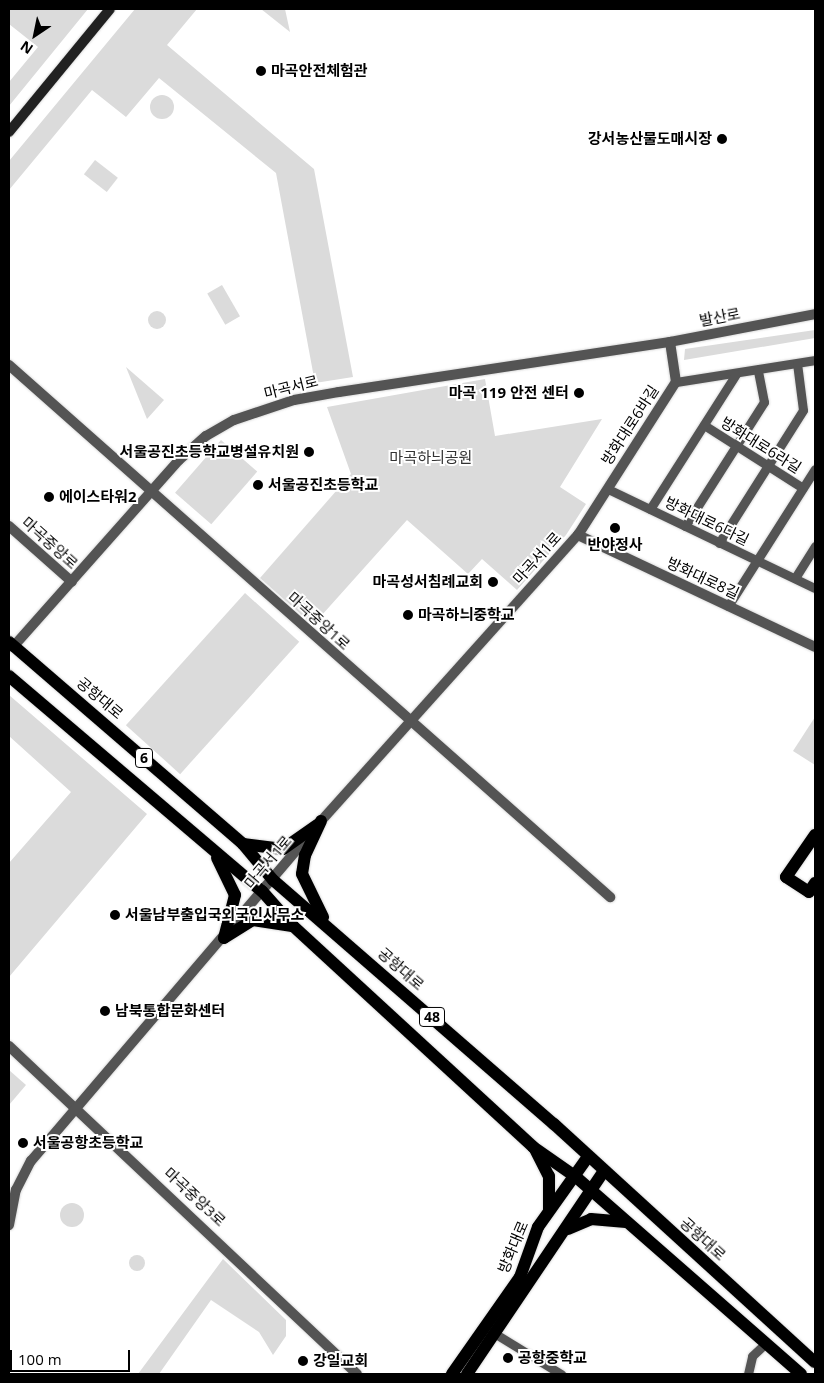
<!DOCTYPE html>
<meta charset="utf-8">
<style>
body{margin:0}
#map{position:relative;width:824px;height:1383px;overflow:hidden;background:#fff;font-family:"Open Sans","Noto Sans KR",sans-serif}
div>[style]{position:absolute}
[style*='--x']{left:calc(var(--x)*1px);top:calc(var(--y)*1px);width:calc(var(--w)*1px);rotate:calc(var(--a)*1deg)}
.green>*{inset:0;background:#dbdbdb;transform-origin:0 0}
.round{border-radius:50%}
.roads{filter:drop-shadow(0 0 1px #dbdbdb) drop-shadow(0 0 1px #dbdbdb)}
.minor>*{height:9px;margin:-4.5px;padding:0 4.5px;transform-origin:4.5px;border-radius:4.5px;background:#545454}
.tertiary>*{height:10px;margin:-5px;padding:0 5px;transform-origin:5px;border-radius:5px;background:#545454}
.secondary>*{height:10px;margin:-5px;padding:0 5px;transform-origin:5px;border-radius:5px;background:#212121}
.primary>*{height:12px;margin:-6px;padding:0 6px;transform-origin:6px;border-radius:6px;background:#000}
.dots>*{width:14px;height:14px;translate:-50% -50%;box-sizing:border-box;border:2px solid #fff;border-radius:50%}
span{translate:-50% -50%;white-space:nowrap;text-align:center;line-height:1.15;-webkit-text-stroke:4px #fff;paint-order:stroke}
.shield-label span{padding:1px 4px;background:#fff;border:1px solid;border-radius:4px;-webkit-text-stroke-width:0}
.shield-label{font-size:14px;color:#000;font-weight:700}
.poi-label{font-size:15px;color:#000;font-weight:700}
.left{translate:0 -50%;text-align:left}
.right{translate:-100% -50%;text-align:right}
.street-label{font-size:15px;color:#000}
.park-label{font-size:15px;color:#323232}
.frame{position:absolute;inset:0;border:10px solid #000;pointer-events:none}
.north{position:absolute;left:10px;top:10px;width:50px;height:50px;-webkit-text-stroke:4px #fff;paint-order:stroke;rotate:214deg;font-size:14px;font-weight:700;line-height:20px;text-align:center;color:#000}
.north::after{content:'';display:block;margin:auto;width:18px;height:22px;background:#000;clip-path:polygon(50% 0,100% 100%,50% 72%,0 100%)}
.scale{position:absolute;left:10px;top:1350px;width:120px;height:22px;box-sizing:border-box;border:2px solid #000;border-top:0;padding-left:6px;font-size:15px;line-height:18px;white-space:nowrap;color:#000;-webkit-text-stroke:4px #fff;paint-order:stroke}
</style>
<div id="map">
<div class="green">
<i style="clip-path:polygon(9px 9px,88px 9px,9px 106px,9px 82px,38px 47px,9px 24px)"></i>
<i style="clip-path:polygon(135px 9px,197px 9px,167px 45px,314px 169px,353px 377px,315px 383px,276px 173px,159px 78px,126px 117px,92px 90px,9px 190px,9px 161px)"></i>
<i style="clip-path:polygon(261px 9px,285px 9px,290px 32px)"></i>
<i class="round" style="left:150px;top:95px;width:24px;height:24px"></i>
<i style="left:95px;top:160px;width:29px;height:18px;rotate:38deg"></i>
<i style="left:222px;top:285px;width:36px;height:17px;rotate:60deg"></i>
<i class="round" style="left:148px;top:311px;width:18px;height:18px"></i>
<i style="clip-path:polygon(815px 330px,815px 338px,684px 360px,685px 349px)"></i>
<i style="clip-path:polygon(126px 367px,164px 400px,147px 419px)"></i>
<i style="clip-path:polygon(485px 379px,495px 436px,602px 419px,560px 487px,586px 504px,566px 535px,517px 590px,482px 559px,468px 574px,407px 520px,313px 625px,260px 578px,351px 474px,327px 407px)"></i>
<i style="left:221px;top:440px;width:48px;height:70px;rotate:41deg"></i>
<i style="left:245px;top:593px;width:73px;height:178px;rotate:42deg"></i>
<i style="clip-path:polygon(9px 695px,147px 814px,9px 977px,9px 863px,71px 792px,9px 736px)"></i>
<i style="clip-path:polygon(815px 717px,815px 765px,793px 751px)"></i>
<i style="clip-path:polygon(9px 1070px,26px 1085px,9px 1105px)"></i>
<i class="round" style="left:60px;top:1203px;width:24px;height:24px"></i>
<i class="round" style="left:129px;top:1255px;width:16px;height:16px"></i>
<i style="clip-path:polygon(223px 1259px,286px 1320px,286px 1336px,273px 1355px,259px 1332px,211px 1300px,159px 1374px,138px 1374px)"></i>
</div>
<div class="roads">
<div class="minor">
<i style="--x:676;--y:382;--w:141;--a:-9"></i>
<i style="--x:704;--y:425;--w:117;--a:32.5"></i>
<i style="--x:608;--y:489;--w:229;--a:25.6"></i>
<i style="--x:650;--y:509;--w:160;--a:-57.5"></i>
<i style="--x:685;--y:526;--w:147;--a:-57.5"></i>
<i style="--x:764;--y:402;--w:33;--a:-101"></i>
<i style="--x:719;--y:543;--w:157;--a:-57.7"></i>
<i style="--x:803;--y:410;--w:47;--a:-97.3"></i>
<i style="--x:795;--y:578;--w:38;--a:-58"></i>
<i style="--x:728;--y:606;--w:162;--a:-57.6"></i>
<i style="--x:494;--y:1333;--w:79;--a:31.5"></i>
<i style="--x:748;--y:1374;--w:18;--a:-77"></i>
<i style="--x:752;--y:1356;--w:19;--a:-43"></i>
</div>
<div class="tertiary">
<i style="--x:9;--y:365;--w:803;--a:41.51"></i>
<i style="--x:9;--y:526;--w:84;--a:41.6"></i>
<i style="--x:578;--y:535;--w:262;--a:25.3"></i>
<i style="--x:13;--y:647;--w:250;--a:-48.4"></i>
<i style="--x:179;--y:460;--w:36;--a:-42"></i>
<i style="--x:206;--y:436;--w:32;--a:-30"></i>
<i style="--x:234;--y:420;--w:63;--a:-18.4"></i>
<i style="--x:294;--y:400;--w:46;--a:-10.1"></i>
<i style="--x:339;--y:392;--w:335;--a:-8.6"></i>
<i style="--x:670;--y:342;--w:148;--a:-10.9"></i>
<i style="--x:9;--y:1046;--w:478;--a:43.3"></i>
<i style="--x:9;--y:1225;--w:36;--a:-79"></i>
<i style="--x:16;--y:1190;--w:33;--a:-63"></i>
<i style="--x:31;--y:1161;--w:447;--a:-49.5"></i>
<i style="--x:321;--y:821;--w:385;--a:-48.1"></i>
<i style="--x:578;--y:535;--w:182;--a:-57.4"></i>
<i style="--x:676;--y:382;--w:40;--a:-98.5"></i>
</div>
<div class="secondary">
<i style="--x:9;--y:132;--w:159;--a:-50.6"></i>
</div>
<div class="primary">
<i style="--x:9;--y:642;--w:309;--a:40.8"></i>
<i style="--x:243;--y:844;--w:47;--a:50.2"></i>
<i style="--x:273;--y:880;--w:372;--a:41"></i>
<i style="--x:554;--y:1124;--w:353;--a:42.4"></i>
<i style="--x:9;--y:676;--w:332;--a:40.4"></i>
<i style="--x:262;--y:891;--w:47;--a:48.5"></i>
<i style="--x:293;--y:926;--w:326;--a:42.6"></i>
<i style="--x:533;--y:1147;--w:52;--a:34.9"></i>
<i style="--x:576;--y:1177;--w:299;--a:41.2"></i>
<i style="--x:321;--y:821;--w:38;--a:115"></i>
<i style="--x:305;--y:855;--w:19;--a:99"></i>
<i style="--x:302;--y:874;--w:48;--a:64"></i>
<i style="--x:815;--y:835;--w:51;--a:124.6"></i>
<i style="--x:786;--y:877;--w:27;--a:33"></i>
<i style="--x:809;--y:892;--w:11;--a:-56"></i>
<i style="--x:243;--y:844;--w:40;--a:7.1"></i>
<i style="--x:283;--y:849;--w:42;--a:-35.2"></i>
<i style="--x:217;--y:858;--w:41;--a:64.1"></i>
<i style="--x:235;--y:895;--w:44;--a:104.3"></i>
<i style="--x:224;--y:938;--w:34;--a:-32"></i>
<i style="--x:253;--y:920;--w:38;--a:9"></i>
<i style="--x:536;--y:1151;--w:28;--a:63"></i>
<i style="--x:549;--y:1176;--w:33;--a:90"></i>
<i style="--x:568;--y:1229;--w:25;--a:-23"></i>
<i style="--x:591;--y:1219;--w:35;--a:5"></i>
<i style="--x:452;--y:1374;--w:118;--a:-55"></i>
<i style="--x:520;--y:1277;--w:53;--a:-70.2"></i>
<i style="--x:538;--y:1227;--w:85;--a:-54.6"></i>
<i style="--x:467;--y:1374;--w:244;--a:-56"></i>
</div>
</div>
<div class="dots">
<i style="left:261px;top:71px;background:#000"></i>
<i style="left:722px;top:139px;background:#000"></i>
<i style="left:579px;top:393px;background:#000"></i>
<i style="left:309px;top:452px;background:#000"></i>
<i style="left:258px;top:485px;background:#000"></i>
<i style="left:49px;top:497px;background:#000"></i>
<i style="left:615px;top:528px;background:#000"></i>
<i style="left:493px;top:582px;background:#000"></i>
<i style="left:408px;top:615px;background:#000"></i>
<i style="left:115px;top:915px;background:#000"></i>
<i style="left:105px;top:1011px;background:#000"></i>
<i style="left:23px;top:1143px;background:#000"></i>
<i style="left:508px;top:1358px;background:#000"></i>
<i style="left:303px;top:1361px;background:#000"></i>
</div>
<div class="shield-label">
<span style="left:144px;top:758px">6</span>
<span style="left:432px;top:1017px">48</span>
</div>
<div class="poi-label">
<span class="left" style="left:271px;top:71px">마곡안전체험관</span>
<span class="right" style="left:712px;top:139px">강서농산물도매시장</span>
<span class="right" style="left:569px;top:393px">마곡 119 안전 센터</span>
<span class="right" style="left:299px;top:452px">서울공진초등학교병설유치원</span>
<span class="left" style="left:268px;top:485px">서울공진초등학교</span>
<span class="left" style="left:59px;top:497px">에이스타워2</span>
<span style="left:615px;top:545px">반야정사</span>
<span class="right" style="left:483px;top:582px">마곡성서침례교회</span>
<span class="left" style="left:418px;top:615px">마곡하늬중학교</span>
<span class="left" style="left:125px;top:915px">서울남부출입국외국인사무소</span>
<span class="left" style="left:115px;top:1011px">남북통합문화센터</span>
<span class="left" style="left:33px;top:1143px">서울공항초등학교</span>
<span class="left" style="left:518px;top:1358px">공항중학교</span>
<span class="left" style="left:313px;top:1361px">강일교회</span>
</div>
<div class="street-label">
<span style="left:720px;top:317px;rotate:-11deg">발산로</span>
<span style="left:291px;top:387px;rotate:-14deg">마곡서로</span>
<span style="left:630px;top:425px;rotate:-57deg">방화대로6바길</span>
<span style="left:761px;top:445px;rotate:32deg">방화대로6라길</span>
<span style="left:707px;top:521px;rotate:26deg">방화대로6다길</span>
<span style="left:50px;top:543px;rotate:42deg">마곡중앙로</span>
<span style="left:537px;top:558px;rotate:-48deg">마곡서1로</span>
<span style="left:703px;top:578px;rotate:25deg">방화대로8길</span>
<span style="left:319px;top:621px;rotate:42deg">마곡중앙1로</span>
<span style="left:100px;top:698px;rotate:40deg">공항대로</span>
<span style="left:268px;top:862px;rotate:-50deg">마곡서1로</span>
<span style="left:401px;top:969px;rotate:41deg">공항대로</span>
<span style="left:195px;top:1197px;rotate:43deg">마곡중앙3로</span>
<span style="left:703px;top:1239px;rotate:42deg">공항대로</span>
<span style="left:513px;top:1247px;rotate:-67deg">방화대로</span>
</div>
<div class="park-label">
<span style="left:431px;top:458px">마곡하늬공원</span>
</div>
<div class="frame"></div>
<div class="north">N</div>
<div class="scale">100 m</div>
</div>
